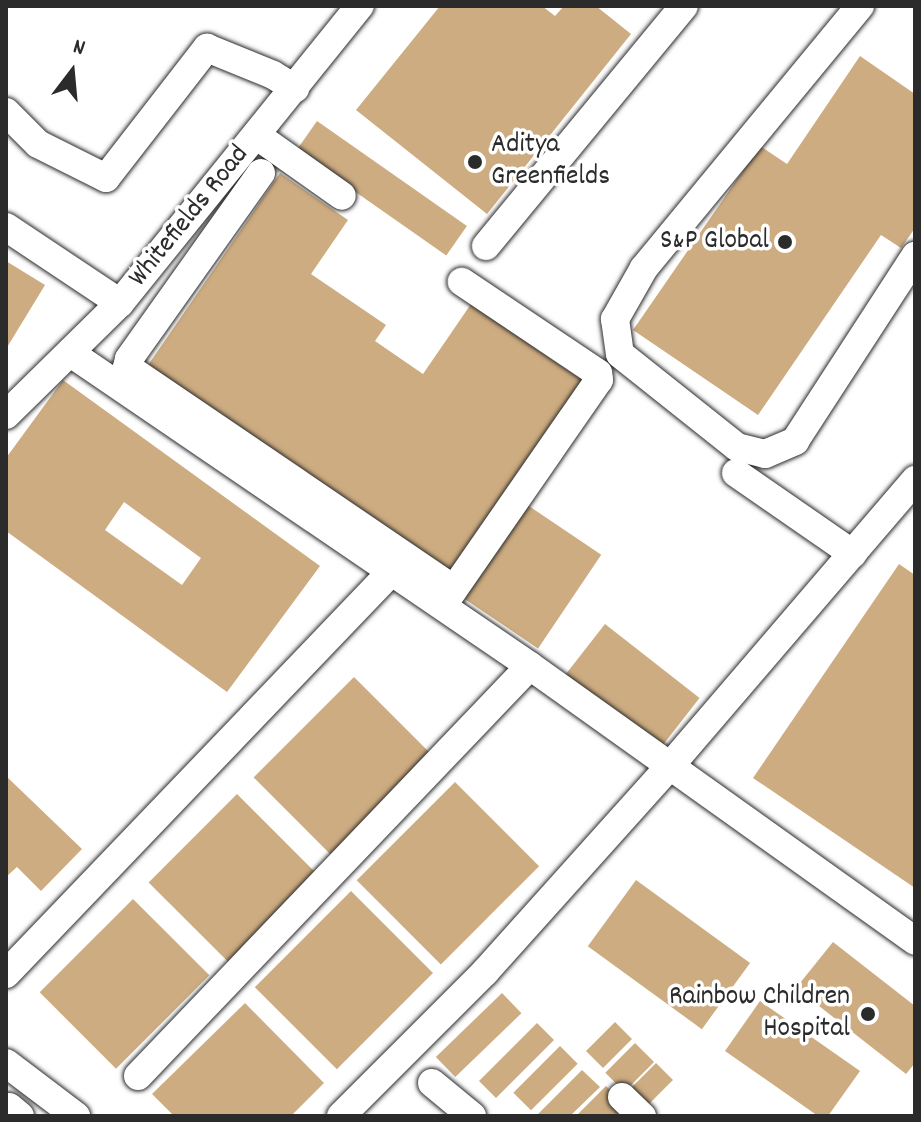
<!DOCTYPE html>
<style>
body{margin:0}
#map{position:relative;width:921px;height:1122px;overflow:hidden;background:#fff;font-family:Dekko,sans-serif}
div>[style]{position:absolute}
[style*='--x']{left:calc(var(--x)*1px);top:calc(var(--y)*1px);width:calc(var(--w)*1px);rotate:calc(var(--a)*1deg)}
.building>*{inset:0;background:#ceac81;transform-origin:0 0}
.roads{filter:drop-shadow(0 0 2px #2b2b2b) drop-shadow(0 0 2px #2b2b2b)}
.minor>*{height:28px;margin:-14px;padding:0 14px;transform-origin:14px;border-radius:14px;background:#fff}
.dots>*{width:22px;height:22px;translate:-50% -50%;box-sizing:border-box;border:4px solid #fff;border-radius:50%}
span{translate:-50% -50%;white-space:nowrap;text-align:center;line-height:1.15;-webkit-text-stroke:7px #fff;paint-order:stroke}
.poi-label{font-size:28px;color:#2b2b2b}
.left{translate:0 -50%;text-align:left}
.right{translate:-100% -50%;text-align:right}
.street-label{font-size:28px;color:#2b2b2b}
.frame{position:absolute;inset:0;border:8px solid #2b2b2b;pointer-events:none}
.north{position:absolute;left:32px;top:32px;width:80px;height:80px;-webkit-text-stroke:6px #fff;paint-order:stroke;rotate:16deg;font-size:22px;font-weight:700;line-height:32px;text-align:center;color:#2b2b2b}
.north::after{content:'';display:block;margin:auto;width:28px;height:36px;background:#2b2b2b;clip-path:polygon(50% 0,100% 100%,50% 72%,0 100%)}
</style>
<div id="map">
<div class="building">
<i style="clip-path:polygon(440px 6px,542px 6px,555px 16px,564px 6px,596px 6px,631px 34px,487px 214px,356px 110px)"></i>
<i style="clip-path:polygon(860px 56px,915px 94px,915px 228px,901px 248px,881px 235px,758px 415px,633px 330px,760px 146px,787px 164px)"></i>
<i style="left:317px;top:121px;width:183px;height:36px;rotate:35deg"></i>
<i style="clip-path:polygon(280px 173px,348px 220px,311px 274px,386px 325px,375px 341px,423px 374px,471px 304px,584px 381px,448px 578px,144px 371px)"></i>
<i style="clip-path:polygon(6px 261px,45px 285px,6px 349px)"></i>
<i style="clip-path:polygon(evenodd,63px 380px,320px 566px,227px 692px,6px 531px,6px 458px,63px 380px,124px 502px,201px 558px,182px 585px,105px 530px,124px 502px)"></i>
<i style="left:520px;top:500px;width:98px;height:113px;rotate:34deg"></i>
<i style="clip-path:polygon(899px 564px,915px 575px,915px 888px,753px 778px)"></i>
<i style="left:605px;top:624px;width:120px;height:66px;rotate:38deg"></i>
<i style="left:354px;top:677px;width:110px;height:142px;rotate:45deg"></i>
<i style="clip-path:polygon(6px 776px,82px 849px,41px 891px,17px 867px,6px 877px)"></i>
<i style="left:455px;top:782px;width:119px;height:139px;rotate:45deg"></i>
<i style="left:237px;top:794px;width:112px;height:125px;rotate:45deg"></i>
<i style="left:636px;top:880px;width:141px;height:82px;rotate:36deg"></i>
<i style="left:351px;top:891px;width:116px;height:136px;rotate:45deg"></i>
<i style="left:133px;top:899px;width:108px;height:132px;rotate:45deg"></i>
<i style="clip-path:polygon(833px 942px,915px 1006px,915px 1063px,906px 1074px,796px 988px)"></i>
<i style="left:502px;top:993px;width:28px;height:92px;rotate:46deg"></i>
<i style="clip-path:polygon(760px 1001px,860px 1071px,828px 1116px,818px 1116px,725px 1051px)"></i>
<i style="clip-path:polygon(245px 1003px,324px 1083px,291px 1116px,174px 1116px,152px 1094px)"></i>
<i style="left:615px;top:1022px;width:24px;height:41px;rotate:45deg"></i>
<i style="left:537px;top:1023px;width:24px;height:82px;rotate:45deg"></i>
<i style="left:635px;top:1043px;width:27px;height:42px;rotate:45deg"></i>
<i style="left:560px;top:1046px;width:25px;height:66px;rotate:45deg"></i>
<i style="left:656px;top:1063px;width:24px;height:40px;rotate:45deg"></i>
<i style="clip-path:polygon(582px 1070px,600px 1087px,570px 1116px,536px 1116px)"></i>
<i style="clip-path:polygon(606px 1086px,626px 1106px,615px 1116px,576px 1116px)"></i>
</div>
<div class="roads">
<div class="minor">
<i style="--x:860;--y:6;--w:340;--a:129.5"></i>
<i style="--x:644;--y:268;--w:59;--a:119.6"></i>
<i style="--x:615;--y:319;--w:35;--a:82"></i>
<i style="--x:620;--y:354;--w:149;--a:38.5"></i>
<i style="--x:737;--y:447;--w:29;--a:14"></i>
<i style="--x:765;--y:454;--w:33;--a:-23"></i>
<i style="--x:795;--y:441;--w:221;--a:-57"></i>
<i style="--x:6;--y:112;--w:45;--a:45"></i>
<i style="--x:38;--y:144;--w:76;--a:26.6"></i>
<i style="--x:106;--y:178;--w:165;--a:-52.2"></i>
<i style="--x:207;--y:48;--w:71;--a:22.2"></i>
<i style="--x:273;--y:75;--w:26;--a:31"></i>
<i style="--x:256;--y:135;--w:105;--a:35.3"></i>
<i style="--x:261;--y:173;--w:228;--a:125.4"></i>
<i style="--x:129;--y:359;--w:8;--a:104"></i>
<i style="--x:127;--y:367;--w:395;--a:34.2"></i>
<i style="--x:6;--y:227;--w:137;--a:33.7"></i>
<i style="--x:486;--y:246;--w:311;--a:-50.5"></i>
<i style="--x:72;--y:354;--w:554;--a:34.26"></i>
<i style="--x:530;--y:666;--w:473;--a:35.5"></i>
<i style="--x:6;--y:415;--w:160;--a:-44.5"></i>
<i style="--x:120;--y:303;--w:382;--a:-51.1"></i>
<i style="--x:736;--y:473;--w:142;--a:34.7"></i>
<i style="--x:443;--y:605;--w:274;--a:-55.3"></i>
<i style="--x:599;--y:380;--w:7;--a:-98"></i>
<i style="--x:598;--y:373;--w:164;--a:-146.2"></i>
<i style="--x:6;--y:974;--w:558;--a:-46.23"></i>
<i style="--x:6;--y:1063;--w:88;--a:37.1"></i>
<i style="--x:138;--y:1076;--w:567;--a:-46.29"></i>
<i style="--x:432;--y:1083;--w:52;--a:39.5"></i>
<i style="--x:622;--y:1097;--w:28;--a:44"></i>
<i style="--x:6;--y:1110;--w:4;--a:-45"></i>
<i style="--x:9;--y:1107;--w:14;--a:39"></i>
<i style="--x:341;--y:1116;--w:204;--a:-45"></i>
<i style="--x:485;--y:972;--w:277;--a:-48.1"></i>
<i style="--x:670;--y:766;--w:377;--a:-49.4"></i>
</div>
</div>
<div class="dots">
<i style="left:475px;top:162px;background:#2b2b2b"></i>
<i style="left:785px;top:242px;background:#2b2b2b"></i>
<i style="left:868px;top:1014px;background:#2b2b2b"></i>
</div>
<div class="poi-label">
<span class="left" style="left:491px;top:162px">Aditya<br>Greenfields</span>
<span class="right" style="left:769px;top:242px">S&amp;P Global</span>
<span class="right" style="left:850px;top:1014px">Rainbow Children<br>Hospital</span>
</div>
<div class="street-label">
<span style="left:190px;top:217px;rotate:-51deg">Whitefields Road</span>
</div>
<div class="frame"></div>
<div class="north">N</div>
</div>
